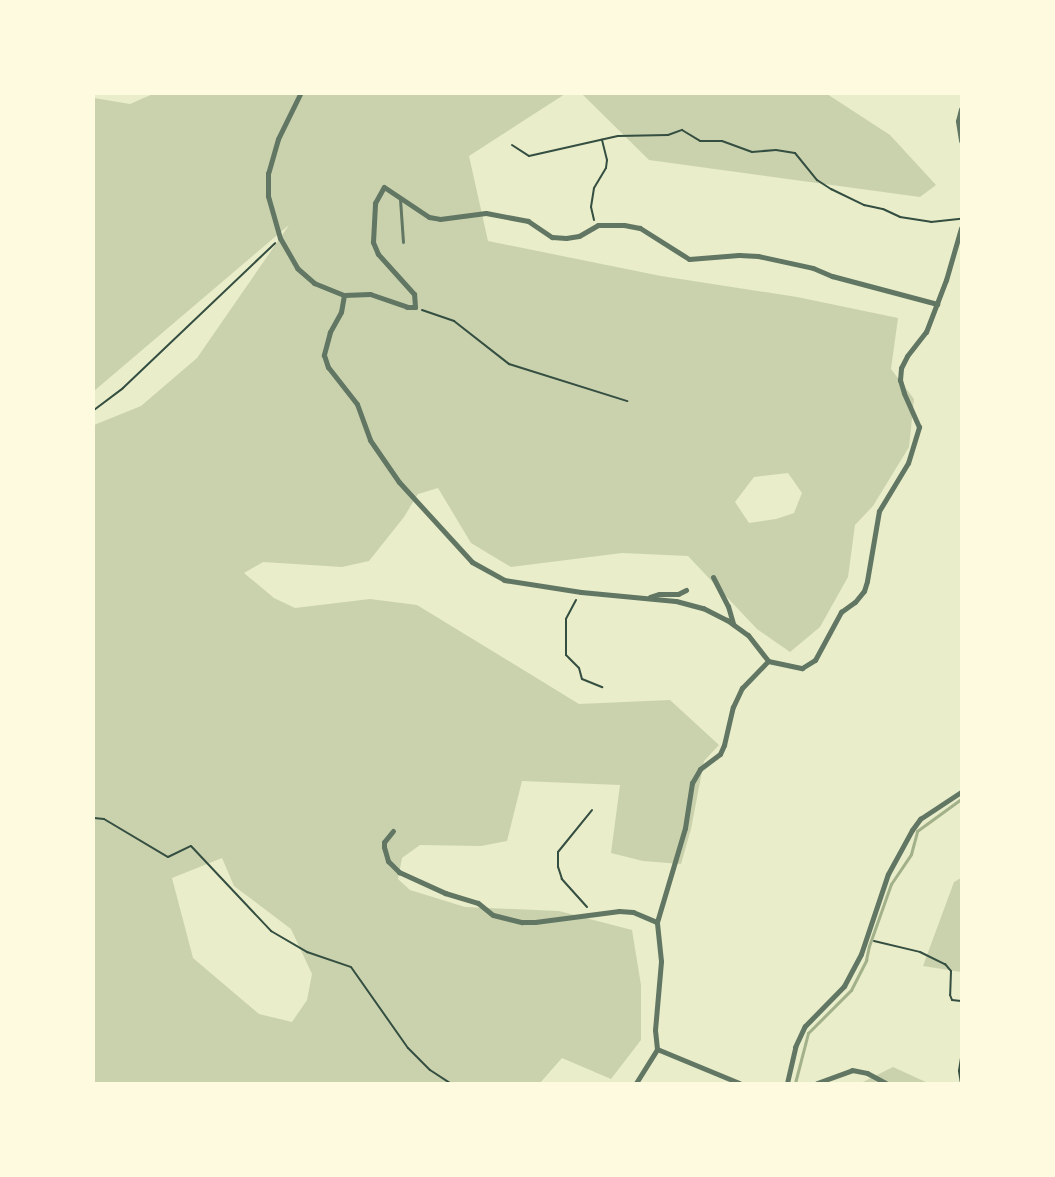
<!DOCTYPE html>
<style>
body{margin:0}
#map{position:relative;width:1055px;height:1177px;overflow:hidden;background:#e9edc9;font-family:Rubik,sans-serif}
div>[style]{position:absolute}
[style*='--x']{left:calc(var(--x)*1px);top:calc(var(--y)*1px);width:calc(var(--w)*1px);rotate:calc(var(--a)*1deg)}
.green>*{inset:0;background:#cad2ad}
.stream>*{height:3px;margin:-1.5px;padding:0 1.5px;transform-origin:1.5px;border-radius:1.5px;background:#a3b18a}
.path>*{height:2px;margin:-1px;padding:0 1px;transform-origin:1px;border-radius:1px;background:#344e41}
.service>*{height:3px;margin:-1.5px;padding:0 1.5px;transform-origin:1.5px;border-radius:1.5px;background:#617663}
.minor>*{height:5px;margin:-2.5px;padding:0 2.5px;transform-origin:2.5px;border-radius:2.5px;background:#617663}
span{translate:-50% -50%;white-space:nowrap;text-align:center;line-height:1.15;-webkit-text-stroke:4.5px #fefae0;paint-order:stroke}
.frame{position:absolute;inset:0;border:95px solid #fefae0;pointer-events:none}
</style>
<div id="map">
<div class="green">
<i style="clip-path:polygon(evenodd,153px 94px,565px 94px,469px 156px,488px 241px,661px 276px,797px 297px,898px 318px,891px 369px,914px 399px,909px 447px,873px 506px,855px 525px,848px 577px,820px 627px,790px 652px,757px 629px,688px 556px,622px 553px,511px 567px,471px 543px,438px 488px,418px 494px,404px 517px,369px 561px,342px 567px,263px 562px,244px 573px,274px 598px,295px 608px,370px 599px,417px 605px,579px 704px,670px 700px,719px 745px,704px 761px,691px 829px,681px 864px,643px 861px,611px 853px,620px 785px,522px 781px,507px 841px,481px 846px,420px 845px,402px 858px,398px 879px,410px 890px,465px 907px,559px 911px,632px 930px,641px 985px,641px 1040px,611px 1079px,562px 1058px,540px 1083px,94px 1083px,94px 425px,141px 406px,197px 358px,289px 225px,94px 391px,94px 98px,130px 104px,153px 94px,788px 473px,802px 493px,794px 513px,776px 519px,749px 523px,735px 502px,754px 477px,788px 473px,153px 94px,222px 858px,234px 886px,291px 929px,312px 974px,307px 1000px,292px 1022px,259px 1014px,193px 958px,172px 878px,222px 858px)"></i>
<i style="clip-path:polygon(582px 94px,827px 94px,890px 135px,936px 185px,920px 197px,649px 160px)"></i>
<i style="clip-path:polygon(961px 878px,961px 972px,923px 966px,954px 882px)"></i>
<i style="clip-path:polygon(893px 1067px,928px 1083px,861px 1083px)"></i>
</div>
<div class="stream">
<i style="--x:795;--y:1083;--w:52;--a:-75.4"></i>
<i style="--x:808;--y:1033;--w:61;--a:-45"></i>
<i style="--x:851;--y:990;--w:34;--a:-63"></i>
<i style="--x:866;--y:960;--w:14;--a:-78"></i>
<i style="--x:869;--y:946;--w:66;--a:-70.5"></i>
<i style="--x:891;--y:884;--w:36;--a:-56"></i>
<i style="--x:911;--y:854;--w:24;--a:-75"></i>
<i style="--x:917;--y:831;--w:54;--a:-36"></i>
</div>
<div class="path">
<i style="--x:512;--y:145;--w:20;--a:33"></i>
<i style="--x:529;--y:156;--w:91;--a:-12.7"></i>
<i style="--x:618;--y:136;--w:50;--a:-1.1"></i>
<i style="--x:668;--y:135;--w:15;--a:-20"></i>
<i style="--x:682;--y:130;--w:21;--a:31"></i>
<i style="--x:700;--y:141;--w:22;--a:0"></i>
<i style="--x:722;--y:141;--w:32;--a:20"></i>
<i style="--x:752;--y:152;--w:24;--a:-5"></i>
<i style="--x:776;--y:150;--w:19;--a:9"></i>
<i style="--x:795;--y:153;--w:35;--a:51"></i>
<i style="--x:817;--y:180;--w:17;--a:33"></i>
<i style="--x:831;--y:189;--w:37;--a:26"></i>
<i style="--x:864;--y:205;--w:19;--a:12"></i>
<i style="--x:883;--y:209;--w:19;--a:25"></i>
<i style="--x:900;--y:217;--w:31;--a:9"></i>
<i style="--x:931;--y:222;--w:30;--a:-6"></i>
<i style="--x:594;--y:220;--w:13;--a:-103"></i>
<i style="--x:591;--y:207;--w:19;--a:-81"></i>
<i style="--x:594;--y:188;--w:23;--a:-59"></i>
<i style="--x:606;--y:168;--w:8;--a:-83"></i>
<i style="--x:607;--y:160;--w:21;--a:-104"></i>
<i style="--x:422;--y:310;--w:34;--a:19"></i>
<i style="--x:454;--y:321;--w:70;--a:38"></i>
<i style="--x:509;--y:364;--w:124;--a:17.4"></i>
<i style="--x:94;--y:410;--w:36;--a:-37"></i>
<i style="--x:123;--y:388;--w:210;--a:-43.6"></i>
<i style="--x:576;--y:600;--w:21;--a:118"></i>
<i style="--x:566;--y:619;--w:36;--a:90"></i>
<i style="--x:566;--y:655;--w:18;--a:45"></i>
<i style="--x:579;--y:668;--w:11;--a:75"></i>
<i style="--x:582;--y:679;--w:22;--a:22"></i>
<i style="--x:94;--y:818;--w:10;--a:6"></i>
<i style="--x:104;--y:819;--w:74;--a:30.7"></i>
<i style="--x:168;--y:857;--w:25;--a:-26"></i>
<i style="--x:191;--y:846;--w:117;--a:46.7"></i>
<i style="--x:271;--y:931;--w:42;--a:30.3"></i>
<i style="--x:307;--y:952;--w:46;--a:18.8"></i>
<i style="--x:351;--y:967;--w:99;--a:54.9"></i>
<i style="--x:408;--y:1048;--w:31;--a:45"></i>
<i style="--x:430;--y:1070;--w:24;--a:33"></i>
<i style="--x:587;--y:907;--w:38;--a:-132"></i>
<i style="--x:562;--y:879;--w:13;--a:-108"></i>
<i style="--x:558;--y:867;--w:15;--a:-90"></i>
<i style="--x:558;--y:852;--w:54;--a:-51"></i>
<i style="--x:874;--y:941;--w:47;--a:13.4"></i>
<i style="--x:920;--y:952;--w:28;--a:26"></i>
<i style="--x:945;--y:964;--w:9;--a:49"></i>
<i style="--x:951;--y:971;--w:24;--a:92"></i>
<i style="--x:950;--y:995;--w:5;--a:68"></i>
<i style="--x:952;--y:1000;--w:9;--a:6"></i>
<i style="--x:961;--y:1058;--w:13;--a:99"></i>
<i style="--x:959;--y:1071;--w:12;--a:81"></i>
</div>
<div class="service">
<i style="--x:400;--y:199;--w:43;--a:86"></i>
</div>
<div class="minor">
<i style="--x:300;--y:94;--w:50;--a:116.1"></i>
<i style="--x:278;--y:139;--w:35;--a:106"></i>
<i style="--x:268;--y:173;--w:23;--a:90"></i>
<i style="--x:268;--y:196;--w:44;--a:74.1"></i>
<i style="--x:280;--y:238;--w:34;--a:60"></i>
<i style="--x:297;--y:268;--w:23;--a:41"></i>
<i style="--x:314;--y:283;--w:32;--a:22"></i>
<i style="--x:344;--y:295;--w:26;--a:-2"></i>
<i style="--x:370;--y:294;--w:39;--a:19"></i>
<i style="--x:407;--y:307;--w:8;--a:0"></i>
<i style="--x:415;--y:307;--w:13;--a:-94"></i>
<i style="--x:414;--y:294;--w:54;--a:-132"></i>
<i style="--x:378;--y:254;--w:13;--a:-113"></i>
<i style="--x:373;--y:242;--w:39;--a:-87"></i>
<i style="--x:375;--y:203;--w:18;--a:-61"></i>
<i style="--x:384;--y:187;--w:54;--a:33.7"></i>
<i style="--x:429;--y:217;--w:11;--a:10"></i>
<i style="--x:440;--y:219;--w:46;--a:-7.4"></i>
<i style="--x:486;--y:213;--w:43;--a:10.8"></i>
<i style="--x:528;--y:221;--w:29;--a:34"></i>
<i style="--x:552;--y:237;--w:14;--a:4"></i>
<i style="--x:566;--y:238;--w:13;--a:-9"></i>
<i style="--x:579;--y:236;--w:22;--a:-30"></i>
<i style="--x:598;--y:225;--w:26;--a:0"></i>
<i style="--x:624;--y:225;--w:16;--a:11"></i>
<i style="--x:640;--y:228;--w:58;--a:32.3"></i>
<i style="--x:689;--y:259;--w:50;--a:-4.6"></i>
<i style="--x:739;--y:255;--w:19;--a:3"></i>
<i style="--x:758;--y:256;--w:56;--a:12.3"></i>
<i style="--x:813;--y:268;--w:21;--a:23"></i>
<i style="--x:832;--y:276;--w:109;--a:14.9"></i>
<i style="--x:961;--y:109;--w:12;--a:104"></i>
<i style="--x:958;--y:121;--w:20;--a:81"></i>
<i style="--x:344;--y:295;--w:17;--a:100"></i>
<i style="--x:341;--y:312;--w:23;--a:119"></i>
<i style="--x:330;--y:332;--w:24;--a:105"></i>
<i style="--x:324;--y:355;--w:13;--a:72"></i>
<i style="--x:328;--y:367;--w:47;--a:51.9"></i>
<i style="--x:357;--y:404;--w:38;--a:70"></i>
<i style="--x:370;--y:440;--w:51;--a:55.4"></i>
<i style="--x:399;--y:482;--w:108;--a:47.6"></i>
<i style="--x:472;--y:562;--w:37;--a:29"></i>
<i style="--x:504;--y:580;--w:78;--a:8.9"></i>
<i style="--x:581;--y:592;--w:95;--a:5.4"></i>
<i style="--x:676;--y:601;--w:28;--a:15"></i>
<i style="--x:703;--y:608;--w:27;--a:27"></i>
<i style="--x:727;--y:620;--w:26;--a:36"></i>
<i style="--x:748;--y:635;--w:33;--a:52"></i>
<i style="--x:768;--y:661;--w:35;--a:12"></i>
<i style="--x:802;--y:668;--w:15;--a:-32"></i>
<i style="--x:815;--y:660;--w:55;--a:-61.6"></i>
<i style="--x:841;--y:612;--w:17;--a:-36"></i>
<i style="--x:855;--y:602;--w:14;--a:-51"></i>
<i style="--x:864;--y:591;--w:10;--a:-73"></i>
<i style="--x:867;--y:581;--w:71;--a:-80.3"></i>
<i style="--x:879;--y:511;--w:56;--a:-58.9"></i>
<i style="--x:908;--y:463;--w:38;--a:-73"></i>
<i style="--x:919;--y:427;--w:37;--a:-114"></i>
<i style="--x:904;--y:393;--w:14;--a:-107"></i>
<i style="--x:900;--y:380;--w:12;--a:-85"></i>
<i style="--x:901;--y:368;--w:13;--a:-63"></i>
<i style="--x:907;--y:356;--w:31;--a:-52"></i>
<i style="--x:926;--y:332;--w:56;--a:-69"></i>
<i style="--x:946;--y:280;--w:54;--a:-73.9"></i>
<i style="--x:713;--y:577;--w:33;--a:63"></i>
<i style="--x:728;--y:606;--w:19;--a:74"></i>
<i style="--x:650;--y:597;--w:9;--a:-18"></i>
<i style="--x:659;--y:594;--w:19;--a:0"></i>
<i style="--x:678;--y:594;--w:9;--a:-27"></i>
<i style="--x:393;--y:831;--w:14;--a:129"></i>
<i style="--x:384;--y:842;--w:5;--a:90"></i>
<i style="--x:384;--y:847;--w:15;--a:74"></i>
<i style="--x:388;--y:861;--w:16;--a:45"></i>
<i style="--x:399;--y:872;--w:51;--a:24.5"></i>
<i style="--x:445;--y:893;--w:34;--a:17"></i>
<i style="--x:478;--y:903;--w:19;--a:39"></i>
<i style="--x:493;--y:915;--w:30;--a:14"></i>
<i style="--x:522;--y:922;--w:13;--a:0"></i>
<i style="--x:535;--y:922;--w:85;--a:-7.5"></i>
<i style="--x:619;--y:911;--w:14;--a:4"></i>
<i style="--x:633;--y:912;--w:26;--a:23"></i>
<i style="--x:657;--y:1049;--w:89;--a:22.5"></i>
<i style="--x:636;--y:1083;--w:40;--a:-58"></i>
<i style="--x:657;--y:1049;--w:19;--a:-96"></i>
<i style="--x:655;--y:1030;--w:69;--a:-85"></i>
<i style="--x:661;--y:961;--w:39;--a:-96"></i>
<i style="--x:657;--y:922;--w:98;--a:-73.4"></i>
<i style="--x:685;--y:828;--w:46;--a:-81.2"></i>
<i style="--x:692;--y:783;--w:16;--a:-60"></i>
<i style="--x:700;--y:769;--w:25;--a:-37"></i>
<i style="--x:720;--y:754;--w:10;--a:-66"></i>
<i style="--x:724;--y:745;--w:39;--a:-77"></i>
<i style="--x:733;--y:707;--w:21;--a:-65"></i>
<i style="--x:742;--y:688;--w:37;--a:-46"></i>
<i style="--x:787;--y:1083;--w:37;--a:-77"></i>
<i style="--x:795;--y:1047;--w:23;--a:-65"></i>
<i style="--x:805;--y:1026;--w:56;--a:-45.7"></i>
<i style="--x:844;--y:986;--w:36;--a:-62"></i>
<i style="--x:861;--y:954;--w:84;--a:-71.4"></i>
<i style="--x:888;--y:874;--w:50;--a:-61.4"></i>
<i style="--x:912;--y:830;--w:14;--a:-54"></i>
<i style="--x:920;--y:819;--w:49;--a:-33.4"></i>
<i style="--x:817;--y:1083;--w:37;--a:-20"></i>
<i style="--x:852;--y:1070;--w:15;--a:11"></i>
<i style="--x:867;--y:1073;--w:21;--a:28"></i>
</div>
<div class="frame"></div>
</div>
